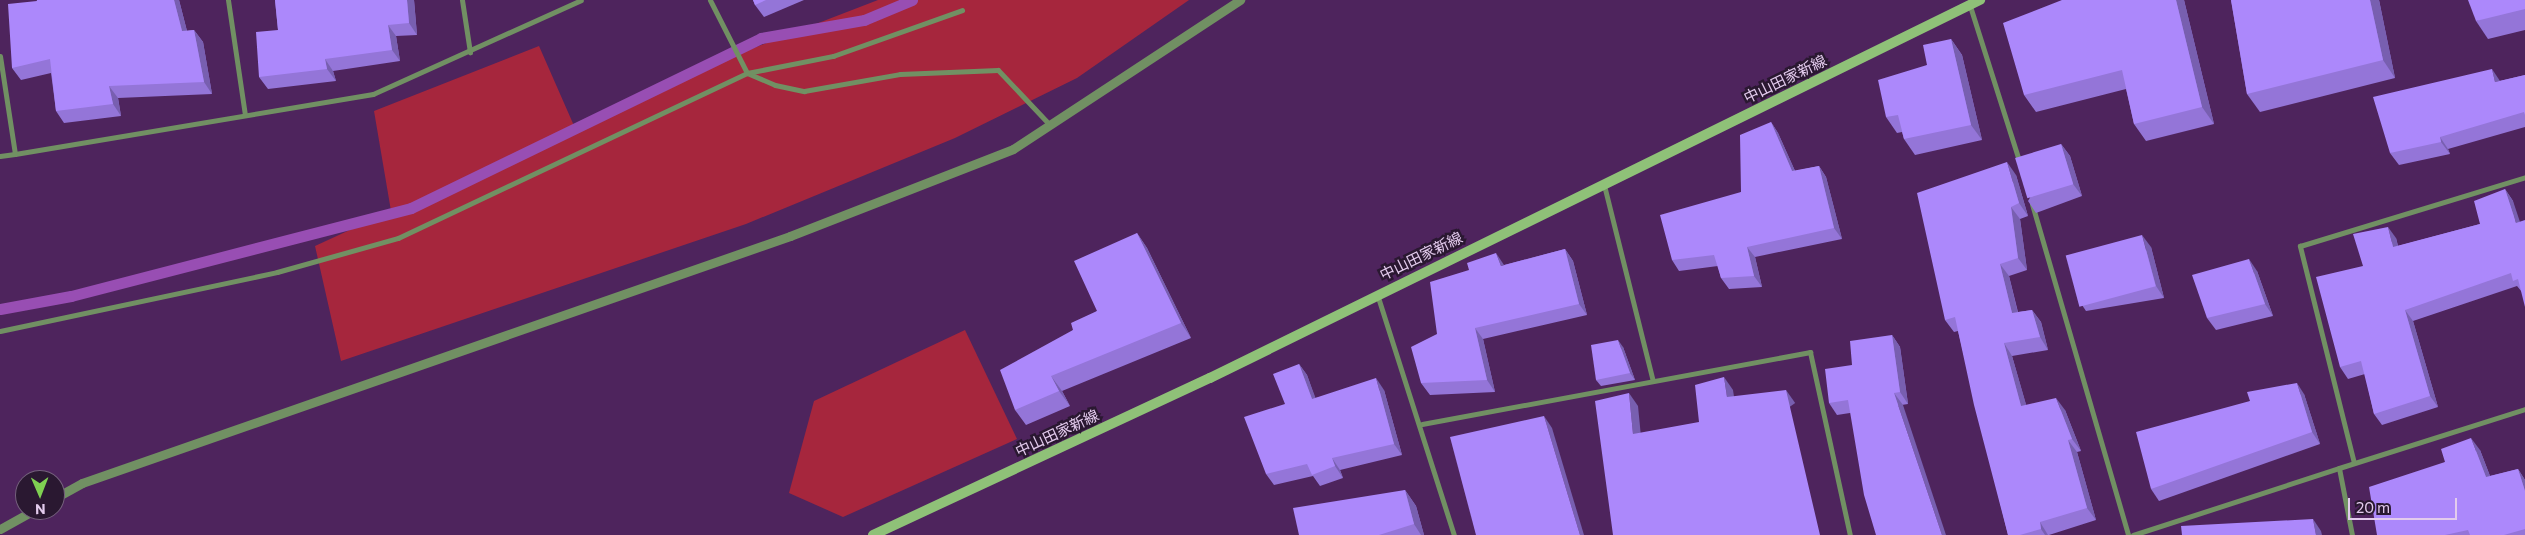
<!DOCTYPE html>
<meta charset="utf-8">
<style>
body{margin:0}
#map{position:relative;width:2525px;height:535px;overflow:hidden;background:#4e245d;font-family:Commissioner,"Noto Sans JP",sans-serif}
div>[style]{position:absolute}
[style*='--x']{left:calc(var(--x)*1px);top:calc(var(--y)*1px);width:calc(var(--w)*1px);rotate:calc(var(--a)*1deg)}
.green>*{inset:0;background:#a6263d}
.stream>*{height:11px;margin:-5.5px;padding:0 5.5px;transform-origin:5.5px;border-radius:5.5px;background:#984eb3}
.minor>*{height:5px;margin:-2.5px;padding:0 2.5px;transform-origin:2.5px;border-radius:2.5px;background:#719063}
.tertiary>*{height:9px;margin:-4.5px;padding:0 4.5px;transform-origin:4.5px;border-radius:4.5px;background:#719063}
.secondary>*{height:10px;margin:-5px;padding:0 5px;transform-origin:5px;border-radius:5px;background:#8fc178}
.wall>*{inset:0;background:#9475d8}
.shaded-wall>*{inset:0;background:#785fb0;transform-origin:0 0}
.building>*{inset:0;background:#ac88fb;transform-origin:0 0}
span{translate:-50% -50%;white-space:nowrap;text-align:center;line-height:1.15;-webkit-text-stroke:5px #2a1831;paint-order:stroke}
.street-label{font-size:15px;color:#e3cbed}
.north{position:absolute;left:15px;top:470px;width:50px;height:50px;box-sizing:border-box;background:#2a1831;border:1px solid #74607c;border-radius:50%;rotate:179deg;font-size:14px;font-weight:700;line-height:20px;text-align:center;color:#e3cbed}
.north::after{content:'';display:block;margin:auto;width:18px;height:22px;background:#7fd052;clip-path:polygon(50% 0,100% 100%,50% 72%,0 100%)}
.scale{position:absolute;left:2348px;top:498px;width:109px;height:22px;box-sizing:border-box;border:2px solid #e3cbed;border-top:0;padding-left:6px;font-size:15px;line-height:18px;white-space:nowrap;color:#e3cbed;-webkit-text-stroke:4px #2a1831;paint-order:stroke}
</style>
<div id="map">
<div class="green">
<i style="clip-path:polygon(878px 0,1189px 0,1077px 78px,955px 138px,746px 224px,341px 361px,315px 246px,391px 211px,374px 111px,539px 46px,575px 128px,743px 52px)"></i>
<i style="clip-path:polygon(965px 330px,1017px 439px,843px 517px,789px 493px,814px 401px)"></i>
</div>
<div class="stream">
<i style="--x:0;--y:309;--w:72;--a:-10.4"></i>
<i style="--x:71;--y:296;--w:351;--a:-14.5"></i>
<i style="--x:411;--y:208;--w:389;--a:-25.9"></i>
<i style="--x:761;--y:38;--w:105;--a:-9.9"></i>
<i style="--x:864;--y:20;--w:52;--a:-22.6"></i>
</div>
<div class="minor">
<i style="--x:228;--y:0;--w:116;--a:81.6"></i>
<i style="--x:462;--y:0;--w:53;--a:81.3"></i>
<i style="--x:710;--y:0;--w:82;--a:63.1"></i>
<i style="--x:747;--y:73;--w:30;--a:23"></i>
<i style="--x:775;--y:85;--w:30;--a:12"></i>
<i style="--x:804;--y:91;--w:97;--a:-10"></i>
<i style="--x:900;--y:74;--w:98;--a:-2.3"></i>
<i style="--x:998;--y:70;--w:76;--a:46.6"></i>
<i style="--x:1970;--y:6;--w:166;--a:72.4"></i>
<i style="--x:0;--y:56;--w:99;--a:81.3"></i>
<i style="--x:15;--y:154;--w:363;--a:-9.5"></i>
<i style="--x:373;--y:94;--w:228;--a:-24.3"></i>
<i style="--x:0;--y:156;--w:15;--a:-8"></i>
<i style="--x:1604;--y:185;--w:202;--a:76"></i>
<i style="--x:2032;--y:204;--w:345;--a:73.8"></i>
<i style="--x:1377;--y:294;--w:253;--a:72.3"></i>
<i style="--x:0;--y:331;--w:283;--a:-12"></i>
<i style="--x:277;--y:272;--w:126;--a:-15.7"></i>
<i style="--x:398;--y:238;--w:386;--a:-25.3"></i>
<i style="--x:747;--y:73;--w:88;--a:-11.2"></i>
<i style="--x:833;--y:56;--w:137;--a:-19.6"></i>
<i style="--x:1422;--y:424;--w:395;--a:-10.5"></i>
<i style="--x:1810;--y:352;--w:187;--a:77.7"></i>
<i style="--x:2354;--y:463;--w:224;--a:-104"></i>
<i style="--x:2300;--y:246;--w:235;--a:-17"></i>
<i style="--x:2133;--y:535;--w:217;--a:-18"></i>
<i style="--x:2352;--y:535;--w:68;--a:-101"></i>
<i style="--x:2339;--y:468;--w:195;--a:-17.6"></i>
</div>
<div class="tertiary">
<i style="--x:55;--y:498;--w:31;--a:-29"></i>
<i style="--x:82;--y:483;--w:750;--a:-19.23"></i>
<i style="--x:790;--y:236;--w:239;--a:-21.3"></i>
<i style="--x:1013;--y:149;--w:272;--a:-33.3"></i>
<i style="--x:0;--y:529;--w:39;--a:-29"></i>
</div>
<div class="secondary">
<i style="--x:873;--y:535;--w:372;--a:-25"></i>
<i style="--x:1210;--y:378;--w:858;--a:-26.15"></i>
</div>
<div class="wall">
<i style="clip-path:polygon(37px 0,179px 0,187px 31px,194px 30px,203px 42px,212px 94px,118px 98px,121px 116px,64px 123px,56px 111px,51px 73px,21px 80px,12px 68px)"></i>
<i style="clip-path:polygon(275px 0,414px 0,417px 35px,396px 36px,400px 61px,333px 71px,336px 81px,268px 89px,259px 77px,278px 30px)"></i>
<i style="clip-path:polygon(753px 0,804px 0,764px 17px,755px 5px)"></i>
<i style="clip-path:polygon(2062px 0,2184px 0,2214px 124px,2146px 141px,2134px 124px,2126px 89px,2036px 112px,2024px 95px)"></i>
<i style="clip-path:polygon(2231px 0,2379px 0,2395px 78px,2260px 112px,2247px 94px)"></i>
<i style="clip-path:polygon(2525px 0,2525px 30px,2488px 39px,2476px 21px)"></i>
<i style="clip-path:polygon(1951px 39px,1962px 55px,1982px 140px,1915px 155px,1904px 139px,1902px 132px,1897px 133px,1886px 117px,1927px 65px)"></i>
<i style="clip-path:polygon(2525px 75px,2525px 127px,2448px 149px,2450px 154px,2399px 165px,2390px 153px,2500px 81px)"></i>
<i style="clip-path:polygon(1771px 122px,1778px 133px,1795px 171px,1819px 166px,1826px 177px,1842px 239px,1755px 257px,1762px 287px,1729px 289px,1721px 278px,1718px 266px,1679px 271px,1672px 260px,1741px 192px)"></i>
<i style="clip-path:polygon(2061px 144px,2070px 156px,2082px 196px,2036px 213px,2028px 201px)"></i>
<i style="clip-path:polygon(2016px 175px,2028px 216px,2020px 219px,2027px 270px,2009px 276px,2018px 312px,2032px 310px,2041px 322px,2048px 350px,2012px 356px,2026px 405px,2065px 410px,2081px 451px,2077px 452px,2096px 520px,2049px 535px,2008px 535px,1958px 331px,1954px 332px,1945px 320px)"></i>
<i style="clip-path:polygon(2505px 189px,2513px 201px,2522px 292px,2517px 286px,2413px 321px,2438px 407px,2382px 425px,2374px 414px,2365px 374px,2348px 379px,2340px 367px,2363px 266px,2396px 238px,2398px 246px,2480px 224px)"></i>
<i style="clip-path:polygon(1137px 233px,1147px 248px,1191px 338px,1062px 391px,1070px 406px,1026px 425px,1015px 410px,1073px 330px,1097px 311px)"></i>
<i style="clip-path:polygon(2151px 247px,2164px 298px,2086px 311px,2078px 299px)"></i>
<i style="clip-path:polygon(1565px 249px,1573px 261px,1587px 315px,1483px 339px,1495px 392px,1430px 395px,1421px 383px,1504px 265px)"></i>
<i style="clip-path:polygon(2257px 271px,2273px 316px,2216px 330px,2207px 318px)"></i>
<i style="clip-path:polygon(1892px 335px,1900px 347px,1908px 404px,1837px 415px,1829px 403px,1852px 365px)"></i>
<i style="clip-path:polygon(1623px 347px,1635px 380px,1601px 386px,1596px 380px)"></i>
<i style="clip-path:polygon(1299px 364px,1307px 375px,1315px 398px,1384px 390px,1402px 455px,1340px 470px,1343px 478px,1320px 486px,1313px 476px,1274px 485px,1266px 474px,1285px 404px)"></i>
<i style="clip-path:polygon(2304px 394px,2320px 444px,2159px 501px,2151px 489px,2250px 401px)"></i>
<i style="clip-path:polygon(2480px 450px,2490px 476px,2518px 469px,2525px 480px,2525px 535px,2377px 535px,2445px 462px)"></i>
<i style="clip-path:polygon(1405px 490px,1416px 506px,1424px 535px,1299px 535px)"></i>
</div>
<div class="shaded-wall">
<i style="clip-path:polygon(174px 0,179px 0,190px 43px,182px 31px)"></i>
<i style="clip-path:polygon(407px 0,414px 0,417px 35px,409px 23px)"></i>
<i style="clip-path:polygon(2176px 0,2184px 0,2214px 124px,2202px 107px)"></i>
<i style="clip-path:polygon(2370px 0,2379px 0,2395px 78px,2383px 60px)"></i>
<i style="clip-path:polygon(388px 25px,396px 36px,400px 61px,392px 50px)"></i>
<i style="clip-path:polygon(194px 30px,203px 42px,212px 94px,204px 82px)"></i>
<i style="clip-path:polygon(1951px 39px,1962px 55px,1982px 140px,1971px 125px)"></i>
<i style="clip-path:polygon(325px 59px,333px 71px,336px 81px,327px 69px)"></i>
<i style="clip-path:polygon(2492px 69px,2500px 81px,2495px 82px)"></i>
<i style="clip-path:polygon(109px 86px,118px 98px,121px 116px,113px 104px)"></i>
<i style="clip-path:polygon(1771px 122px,1778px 133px,1800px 182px,1792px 171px)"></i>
<i style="clip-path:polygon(2440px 137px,2448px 149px,2450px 154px,2441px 142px)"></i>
<i style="clip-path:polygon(2061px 144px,2070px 156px,2082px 196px,2073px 184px)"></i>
<i style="clip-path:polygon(2007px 162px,2016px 175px,2028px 216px,2019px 203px)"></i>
<i style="clip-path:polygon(1819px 166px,1826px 177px,1842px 239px,1834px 228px)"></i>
<i style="clip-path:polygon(2505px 189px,2513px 201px,2524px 234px,2516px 223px)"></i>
<i style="clip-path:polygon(2011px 207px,2020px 219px,2027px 270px,2018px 258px)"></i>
<i style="clip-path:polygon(2388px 227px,2396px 238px,2401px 258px,2393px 247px)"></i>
<i style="clip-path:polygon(1137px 233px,1147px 248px,1191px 338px,1181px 323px)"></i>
<i style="clip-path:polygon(2142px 235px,2151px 247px,2164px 298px,2156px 286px)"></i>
<i style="clip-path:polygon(1747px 247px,1755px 257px,1762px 287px,1754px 276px)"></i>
<i style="clip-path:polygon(1565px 249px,1573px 261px,1587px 315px,1579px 304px)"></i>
<i style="clip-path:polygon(1496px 253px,1504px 265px,1501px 266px)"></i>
<i style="clip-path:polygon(2249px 259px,2257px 271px,2273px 316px,2265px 304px)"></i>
<i style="clip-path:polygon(2000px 264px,2009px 276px,2021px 326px,2012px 313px)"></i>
<i style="clip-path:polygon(2032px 310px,2041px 322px,2048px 350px,2040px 337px)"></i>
<i style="clip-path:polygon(2405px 310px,2413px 321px,2438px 407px,2430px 396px)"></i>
<i style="clip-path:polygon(1475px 328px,1483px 339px,1495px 392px,1487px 380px)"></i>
<i style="clip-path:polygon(1892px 335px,1900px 347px,1908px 404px,1900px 392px)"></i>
<i style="clip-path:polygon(1618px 340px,1623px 347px,1635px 380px,1630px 373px)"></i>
<i style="clip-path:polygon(2004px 343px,2012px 356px,2030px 418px,2021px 406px)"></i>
<i style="clip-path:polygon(1299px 364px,1307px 375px,1320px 410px,1312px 399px)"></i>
<i style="clip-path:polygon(1051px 376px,1062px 391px,1070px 406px,1059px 391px)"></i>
<i style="clip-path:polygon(1724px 377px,1733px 390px,1736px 410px,1727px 397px)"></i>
<i style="clip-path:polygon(1376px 378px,1384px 390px,1402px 455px,1394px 444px)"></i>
<i style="clip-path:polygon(2297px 383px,2304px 394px,2320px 444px,2312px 432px)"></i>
<i style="left:1786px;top:390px;width:16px;height:149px;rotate:55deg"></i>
<i style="clip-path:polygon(1629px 393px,1638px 406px,1642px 447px,1633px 434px)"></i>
<i style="clip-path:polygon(1894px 393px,1903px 405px,1946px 535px,1942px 535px)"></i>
<i style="clip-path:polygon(2056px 398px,2065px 410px,2081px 451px,2072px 439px)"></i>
<i style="clip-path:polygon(1544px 416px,1552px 428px,1584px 535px,1580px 535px)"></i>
<i style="clip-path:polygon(2471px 438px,2480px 450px,2495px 489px,2486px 477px)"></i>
<i style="clip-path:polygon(2068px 440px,2077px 452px,2096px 520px,2087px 508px)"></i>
<i style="clip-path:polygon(1332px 458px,1340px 470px,1343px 478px,1335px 466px)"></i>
<i style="clip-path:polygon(2518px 469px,2525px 480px,2525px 491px)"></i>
<i style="clip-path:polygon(1405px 490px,1416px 506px,1424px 535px,1421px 535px,1414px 524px)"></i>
<i style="clip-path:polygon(2313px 519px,2321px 531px,2322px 535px,2316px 535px)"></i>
<i style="clip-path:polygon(2040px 522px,2048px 535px,2045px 535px,2041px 529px)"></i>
</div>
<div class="building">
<i style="clip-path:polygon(37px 0,174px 0,182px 31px,194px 30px,204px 82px,109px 86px,113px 104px,56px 111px,50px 59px,12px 68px,8px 4px,37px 1px)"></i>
<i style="clip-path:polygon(275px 0,407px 0,409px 23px,388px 25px,392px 50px,325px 59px,327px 69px,259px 77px,256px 32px,278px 30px)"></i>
<i style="clip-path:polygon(753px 0,766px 0,755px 5px)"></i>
<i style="clip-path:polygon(2062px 0,2176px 0,2202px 107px,2134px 124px,2122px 70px,2024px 95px,2003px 23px)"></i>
<i style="clip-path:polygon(2231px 0,2370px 0,2383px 60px,2247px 94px)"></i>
<i style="clip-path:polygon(2468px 0,2525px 0,2525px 9px,2476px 21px)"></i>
<i style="clip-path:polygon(1951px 39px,1971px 125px,1904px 139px,1898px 115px,1886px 117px,1878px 80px,1927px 65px,1923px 45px)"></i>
<i style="clip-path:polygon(2492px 69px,2495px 82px,2525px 75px,2525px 115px,2524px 112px,2440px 137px,2441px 142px,2390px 153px,2373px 97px)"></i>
<i style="clip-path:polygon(1771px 122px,1792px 171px,1819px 166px,1834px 228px,1747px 247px,1754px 276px,1721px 278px,1714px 255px,1672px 260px,1660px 215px,1741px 192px,1740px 135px)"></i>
<i style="left:2061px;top:144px;width:42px;height:48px;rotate:73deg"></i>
<i style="clip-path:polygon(2007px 162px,2019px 203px,2011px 207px,2018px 258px,2000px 264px,2012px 313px,2032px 310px,2040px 337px,2004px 343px,2021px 406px,2056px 398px,2072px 439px,2068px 440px,2087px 508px,2040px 522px,2041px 529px,2020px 535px,2008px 535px,1974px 405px,1955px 317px,1945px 320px,1917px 193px)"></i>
<i style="clip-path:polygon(2505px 189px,2516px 223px,2525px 220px,2525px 307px,2518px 279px,2513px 281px,2511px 273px,2405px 310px,2430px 396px,2374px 414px,2361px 361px,2340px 367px,2316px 277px,2363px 266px,2353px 234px,2388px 227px,2393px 247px,2480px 224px,2474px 201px)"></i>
<i style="clip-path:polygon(1137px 233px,1181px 323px,1051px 376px,1059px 391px,1015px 410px,1000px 370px,1073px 330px,1071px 323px,1097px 311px,1074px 261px)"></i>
<i style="left:2142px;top:235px;width:53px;height:79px;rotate:75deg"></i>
<i style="clip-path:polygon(1565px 249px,1579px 304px,1475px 328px,1487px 380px,1421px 383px,1411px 347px,1437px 334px,1430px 282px,1469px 270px,1467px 263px,1496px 253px,1501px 266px)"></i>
<i style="clip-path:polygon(2249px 259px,2265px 304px,2207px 318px,2192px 275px)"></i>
<i style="clip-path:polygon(1892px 335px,1900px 392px,1894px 393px,1942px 535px,1876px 535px,1864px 495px,1848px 400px,1829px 403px,1825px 369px,1852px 365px,1850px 341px)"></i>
<i style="clip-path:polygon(1618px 340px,1630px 373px,1596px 380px,1591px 345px)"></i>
<i style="clip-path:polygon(1299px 364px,1312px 399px,1376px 378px,1394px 444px,1332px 458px,1335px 466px,1312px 475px,1307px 464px,1266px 474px,1244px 417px,1285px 404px,1273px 374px)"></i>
<i style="clip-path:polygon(1724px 377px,1727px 397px,1786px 390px,1820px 535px,1613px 535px,1595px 401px,1629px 393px,1633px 434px,1699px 422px,1695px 385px)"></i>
<i style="clip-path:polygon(2297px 383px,2312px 432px,2151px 489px,2136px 432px,2250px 401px,2247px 392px)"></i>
<i style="clip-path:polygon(1544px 416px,1580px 535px,1476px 535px,1450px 437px)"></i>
<i style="clip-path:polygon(2471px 438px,2486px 477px,2518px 469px,2525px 491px,2525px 529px,2504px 535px,2470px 535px,2468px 530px,2445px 535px,2377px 535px,2369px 487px,2445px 462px,2441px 449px)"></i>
<i style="clip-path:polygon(1405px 490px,1414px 524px,1379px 535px,1299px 535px,1293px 508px)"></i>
<i style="clip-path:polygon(2313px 519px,2316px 535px,2182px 535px,2181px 526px)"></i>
</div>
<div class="street-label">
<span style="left:1785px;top:79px;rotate:-26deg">中山田家新線</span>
<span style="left:1421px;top:256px;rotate:-26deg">中山田家新線</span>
<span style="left:1057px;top:433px;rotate:-25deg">中山田家新線</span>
</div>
<div class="north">N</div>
<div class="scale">20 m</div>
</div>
